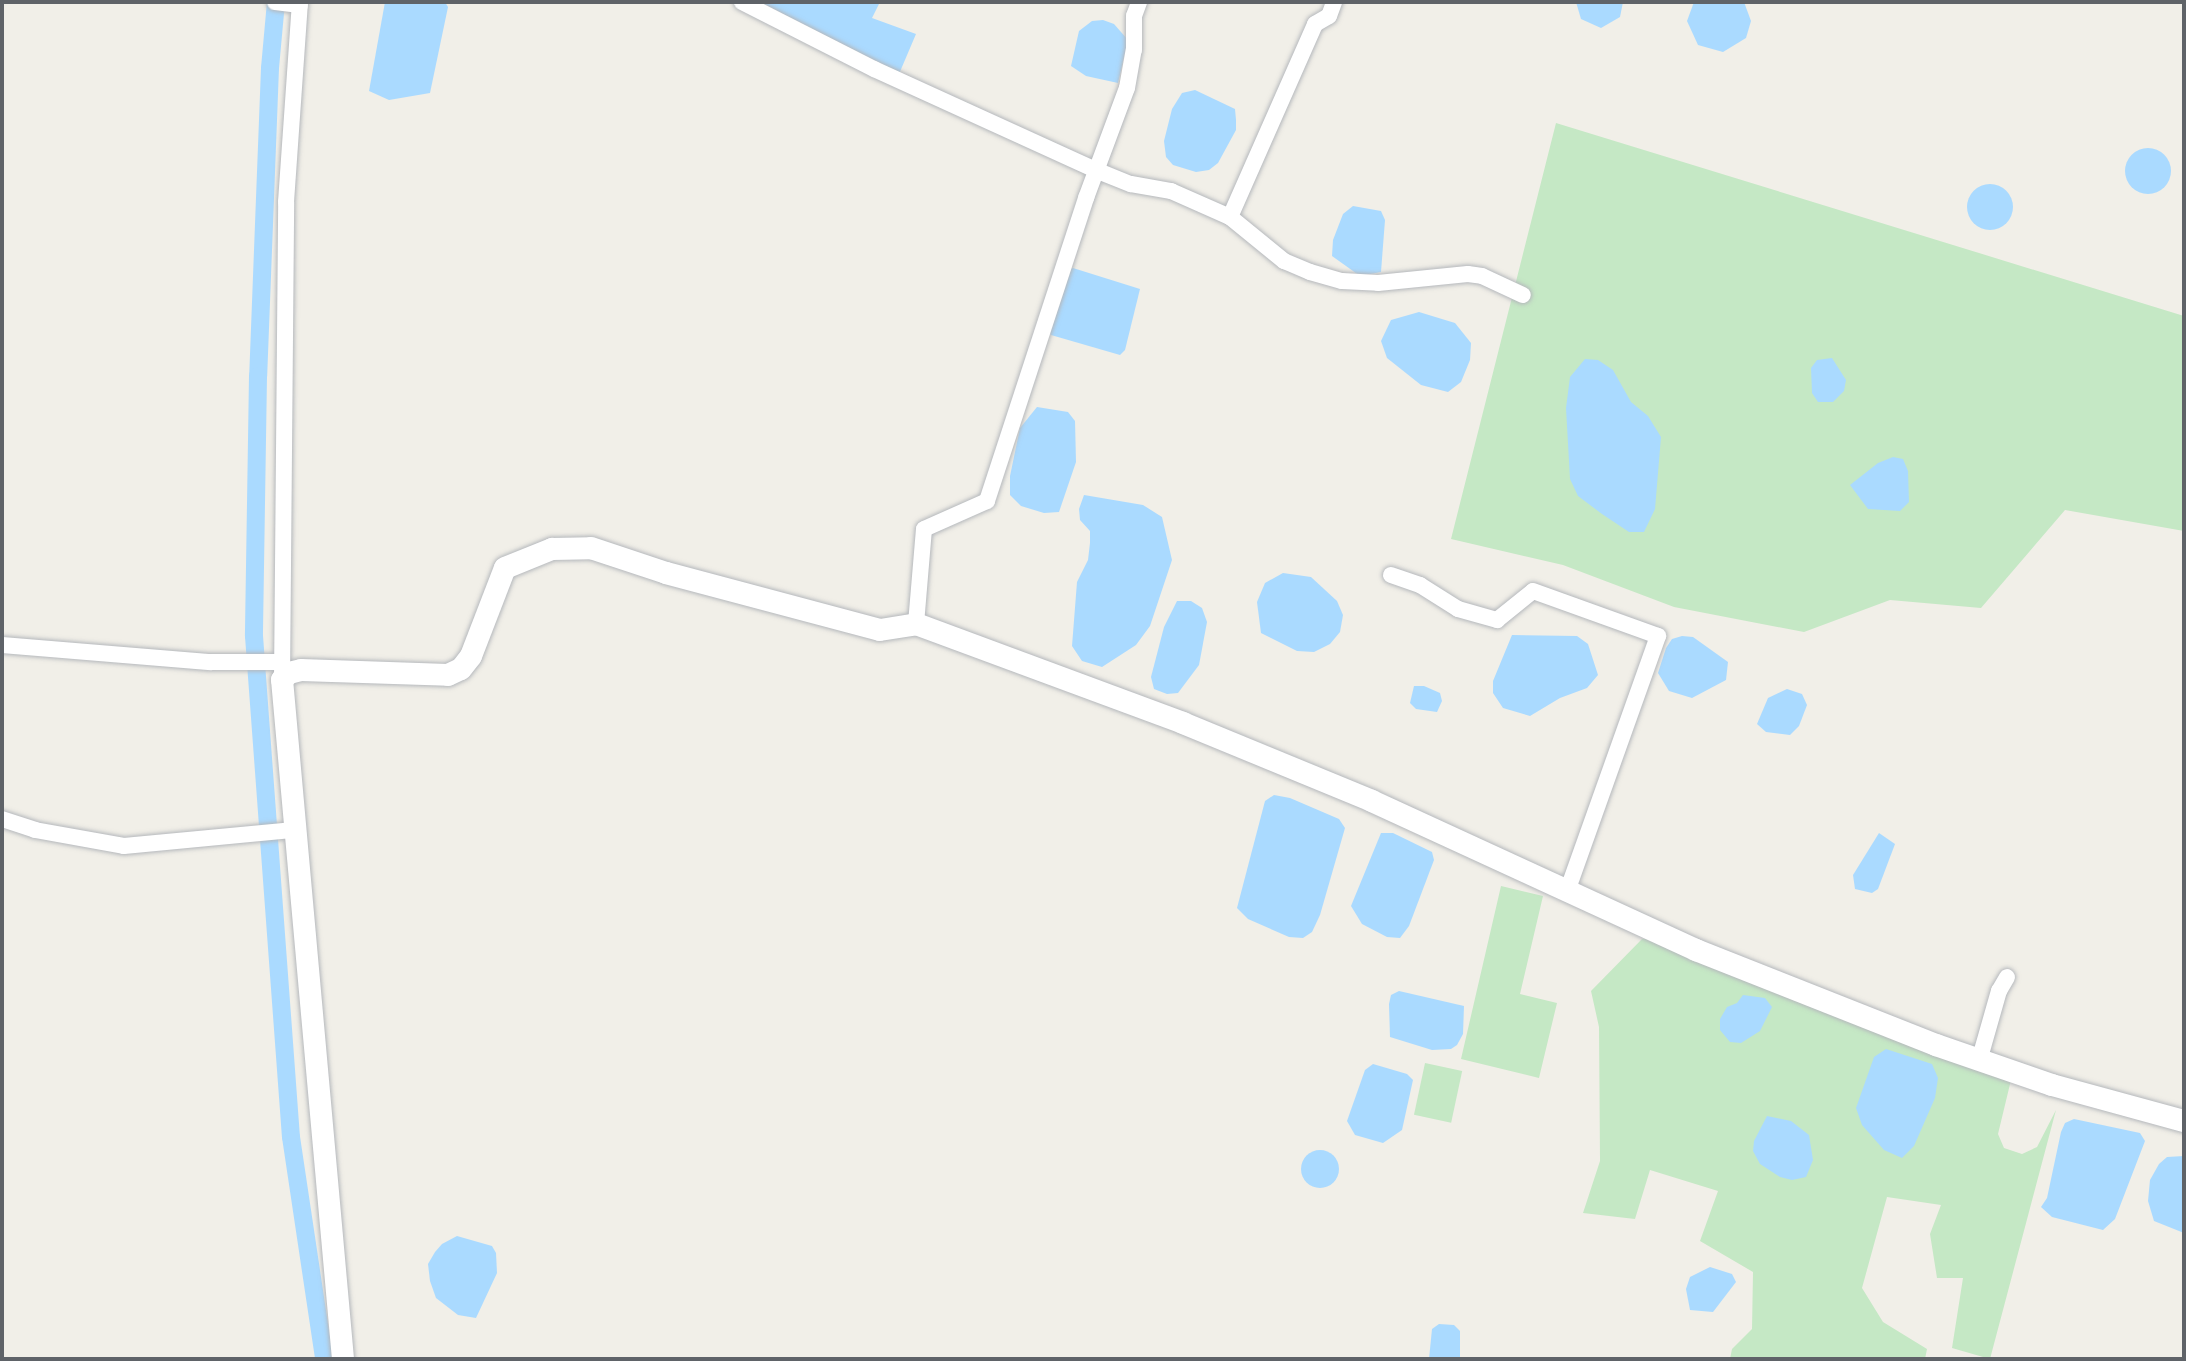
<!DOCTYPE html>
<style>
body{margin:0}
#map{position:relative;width:2186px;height:1361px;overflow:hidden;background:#f1efe8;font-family:Poppins,sans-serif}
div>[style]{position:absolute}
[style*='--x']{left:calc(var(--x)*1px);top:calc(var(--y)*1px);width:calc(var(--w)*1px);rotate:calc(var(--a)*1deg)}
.green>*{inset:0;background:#c5e8c5;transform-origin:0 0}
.water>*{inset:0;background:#aadaff}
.round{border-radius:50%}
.canal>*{height:18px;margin:-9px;padding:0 9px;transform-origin:9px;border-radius:9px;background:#aadaff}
.roads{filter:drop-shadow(0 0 2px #b5b8bc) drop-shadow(0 0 2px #b5b8bc)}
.street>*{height:16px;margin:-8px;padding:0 8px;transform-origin:8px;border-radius:8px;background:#fff}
.secondary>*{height:22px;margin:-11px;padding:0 11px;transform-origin:11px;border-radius:11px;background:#fff}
span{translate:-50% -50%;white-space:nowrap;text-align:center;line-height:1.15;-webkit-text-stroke:6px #fff;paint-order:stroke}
.frame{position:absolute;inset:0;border:4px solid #5f6368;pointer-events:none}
</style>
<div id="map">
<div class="green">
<i style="clip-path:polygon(1556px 123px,2184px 316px,2184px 531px,2065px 510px,1981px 608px,1890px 600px,1804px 632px,1674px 607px,1563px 565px,1451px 539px)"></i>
<i style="clip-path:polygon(1501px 886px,1543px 896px,1520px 994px,1557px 1003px,1539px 1078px,1461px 1059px)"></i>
<i style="clip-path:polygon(1657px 938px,2011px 1080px,1998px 1134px,2004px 1148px,2022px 1154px,2037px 1147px,2056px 1110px,1990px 1359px,1952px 1348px,1963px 1278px,1937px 1278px,1930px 1234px,1941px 1205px,1887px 1197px,1862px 1288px,1883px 1322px,1927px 1349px,1925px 1359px,1730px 1359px,1732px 1349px,1752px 1329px,1753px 1272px,1700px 1241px,1718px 1191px,1650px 1170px,1635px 1219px,1583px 1213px,1600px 1161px,1599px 1027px,1591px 991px,1642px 939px)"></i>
<i style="left:1425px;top:1063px;width:38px;height:53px;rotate:12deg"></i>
</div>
<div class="water">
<i style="clip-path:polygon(385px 2px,445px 2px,448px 7px,430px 93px,389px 100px,369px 91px)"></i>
<i style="clip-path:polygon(760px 2px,880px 2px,872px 18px,916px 34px,899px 74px)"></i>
<i style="clip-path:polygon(1576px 2px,1623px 2px,1620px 17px,1601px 28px,1581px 19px)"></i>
<i style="clip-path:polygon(1694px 2px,1744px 2px,1751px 21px,1746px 38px,1723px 52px,1698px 45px,1687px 21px)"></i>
<i style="clip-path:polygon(1103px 20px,1114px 24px,1128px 40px,1118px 83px,1086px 76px,1071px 66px,1079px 31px,1092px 21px)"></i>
<i style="clip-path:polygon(1195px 90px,1235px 109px,1236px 120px,1236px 130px,1218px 163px,1209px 170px,1196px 172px,1173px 165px,1166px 157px,1164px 141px,1172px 109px,1182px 93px)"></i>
<i class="round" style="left:2125px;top:148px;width:46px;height:46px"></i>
<i class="round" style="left:1967px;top:184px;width:46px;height:46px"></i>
<i style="clip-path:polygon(1353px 206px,1381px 211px,1385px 220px,1381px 272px,1360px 276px,1332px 256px,1333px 240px,1343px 214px)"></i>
<i style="clip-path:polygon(1073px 268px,1140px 289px,1125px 350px,1120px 355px,1051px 335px,1049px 330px,1067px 271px)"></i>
<i style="clip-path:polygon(1419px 312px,1455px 323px,1471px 343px,1470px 360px,1461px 382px,1448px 392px,1421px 385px,1387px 358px,1381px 341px,1391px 320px)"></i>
<i style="clip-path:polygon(1832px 358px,1846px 380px,1844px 391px,1833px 402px,1818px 402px,1812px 393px,1811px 368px,1817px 360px)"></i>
<i style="clip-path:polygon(1585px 359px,1598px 360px,1613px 370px,1631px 402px,1648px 416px,1661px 437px,1655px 509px,1644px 532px,1629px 532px,1602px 514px,1578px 496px,1570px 479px,1566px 408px,1570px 377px)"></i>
<i style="clip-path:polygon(1037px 407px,1068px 412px,1075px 421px,1076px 462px,1059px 512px,1044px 513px,1021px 506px,1010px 495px,1010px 476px,1020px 428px)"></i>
<i style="clip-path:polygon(1893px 457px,1903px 459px,1908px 471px,1909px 502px,1900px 511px,1868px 509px,1850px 485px,1878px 463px)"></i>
<i style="clip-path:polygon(1084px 495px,1143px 505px,1162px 517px,1172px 560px,1150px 626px,1136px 645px,1102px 667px,1082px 661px,1072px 646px,1077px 582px,1088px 560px,1090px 543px,1090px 531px,1080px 520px,1079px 509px)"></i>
<i style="clip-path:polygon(1283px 573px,1311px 577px,1337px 601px,1343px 615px,1340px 632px,1330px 644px,1314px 652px,1297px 651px,1261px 633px,1257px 602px,1265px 583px)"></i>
<i style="clip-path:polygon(1177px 601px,1191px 601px,1202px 608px,1207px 622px,1199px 665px,1178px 693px,1167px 694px,1154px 689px,1151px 677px,1164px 627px)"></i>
<i style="clip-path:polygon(1512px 635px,1577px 636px,1588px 644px,1598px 675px,1587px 688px,1560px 698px,1530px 716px,1503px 708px,1493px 693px,1493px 681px)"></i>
<i style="clip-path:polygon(1682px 636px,1693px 637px,1728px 662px,1726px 680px,1692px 698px,1669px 691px,1658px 673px,1666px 648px,1672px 639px)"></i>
<i style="clip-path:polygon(1414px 686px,1424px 686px,1440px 693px,1442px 701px,1437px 712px,1416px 709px,1410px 703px)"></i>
<i style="clip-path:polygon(1787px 689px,1802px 694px,1807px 705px,1799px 726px,1790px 735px,1766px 732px,1757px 724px,1768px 698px)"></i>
<i style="clip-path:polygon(1274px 795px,1290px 798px,1339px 819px,1345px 828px,1320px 915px,1312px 932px,1303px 938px,1289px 937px,1248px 919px,1237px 908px,1265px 801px)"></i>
<i style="clip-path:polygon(1381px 833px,1393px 833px,1432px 852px,1434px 860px,1409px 926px,1400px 938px,1387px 937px,1362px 924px,1351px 906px)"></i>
<i style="clip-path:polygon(1879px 833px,1895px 844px,1878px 889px,1872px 893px,1855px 889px,1853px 875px)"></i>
<i style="clip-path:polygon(1399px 991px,1464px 1006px,1463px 1034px,1457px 1045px,1451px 1049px,1432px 1050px,1390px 1037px,1389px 1004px,1391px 995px)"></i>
<i style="clip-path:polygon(1743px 995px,1765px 998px,1772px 1007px,1760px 1031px,1741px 1043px,1730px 1042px,1720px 1030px,1720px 1019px,1727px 1007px,1737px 1003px)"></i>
<i style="clip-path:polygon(1886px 1049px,1932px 1064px,1938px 1078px,1935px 1098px,1914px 1146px,1902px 1158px,1884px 1150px,1862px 1125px,1856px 1108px,1874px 1057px)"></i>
<i style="clip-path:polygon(1373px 1064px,1407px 1074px,1413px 1080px,1402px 1130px,1383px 1143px,1355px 1135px,1347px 1121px,1365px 1070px)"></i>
<i style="clip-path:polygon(1767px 1116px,1791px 1121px,1809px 1135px,1813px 1160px,1806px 1177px,1792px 1180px,1780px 1177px,1760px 1164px,1753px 1151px,1754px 1141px)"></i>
<i style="clip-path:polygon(2074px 1119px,2140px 1133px,2145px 1141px,2115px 1219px,2103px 1230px,2052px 1217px,2041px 1207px,2047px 1198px,2061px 1132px,2065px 1123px)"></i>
<i class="round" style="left:1301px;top:1150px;width:38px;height:38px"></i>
<i style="clip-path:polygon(2184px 1156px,2184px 1233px,2154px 1221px,2148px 1201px,2150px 1180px,2159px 1164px,2167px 1157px)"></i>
<i style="clip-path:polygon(457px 1236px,492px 1246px,496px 1253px,497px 1273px,476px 1318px,458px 1315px,436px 1298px,430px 1281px,428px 1264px,435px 1252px,442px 1244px)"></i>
<i style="clip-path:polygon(1710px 1267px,1732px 1274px,1736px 1282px,1713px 1312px,1690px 1310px,1686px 1289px,1690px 1277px)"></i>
<i style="clip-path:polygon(1439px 1324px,1454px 1325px,1460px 1331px,1460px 1359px,1429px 1359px,1432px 1329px)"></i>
</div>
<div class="canal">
<i style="--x:276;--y:2;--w:66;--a:95.2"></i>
<i style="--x:270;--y:68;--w:308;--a:92.2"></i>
<i style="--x:258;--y:376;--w:260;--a:90.9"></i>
<i style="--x:254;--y:636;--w:502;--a:85.78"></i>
<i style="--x:291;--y:1137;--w:224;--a:81.5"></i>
</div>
<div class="roads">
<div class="street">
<i style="--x:275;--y:2;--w:25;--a:7"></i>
<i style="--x:742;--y:2;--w:148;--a:26.9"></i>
<i style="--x:874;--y:69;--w:246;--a:24.5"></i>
<i style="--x:1098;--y:171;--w:35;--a:22"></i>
<i style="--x:1131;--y:184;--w:41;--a:9.9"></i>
<i style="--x:1171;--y:191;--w:64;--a:23.8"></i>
<i style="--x:1230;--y:217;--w:70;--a:39.2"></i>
<i style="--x:1284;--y:261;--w:28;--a:23"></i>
<i style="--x:1310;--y:272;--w:33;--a:16"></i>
<i style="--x:1342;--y:281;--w:36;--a:3"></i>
<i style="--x:1378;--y:283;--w:90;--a:-5.7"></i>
<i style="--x:1468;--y:274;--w:14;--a:8"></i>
<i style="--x:1482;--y:276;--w:45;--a:24.9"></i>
<i style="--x:1230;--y:217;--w:211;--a:-66.2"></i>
<i style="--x:1315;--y:24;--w:16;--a:-30"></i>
<i style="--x:1329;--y:16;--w:15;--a:-70"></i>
<i style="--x:1391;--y:575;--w:31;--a:19"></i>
<i style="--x:1420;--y:585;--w:45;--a:32.3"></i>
<i style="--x:1458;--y:609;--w:41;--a:15.8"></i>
<i style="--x:1497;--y:620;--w:46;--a:-38.9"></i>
<i style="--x:1533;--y:591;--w:133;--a:19.8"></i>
<i style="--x:1658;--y:636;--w:271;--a:109.6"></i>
<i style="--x:916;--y:624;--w:95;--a:-85.2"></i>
<i style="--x:924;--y:529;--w:69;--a:-24"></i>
<i style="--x:987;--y:501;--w:319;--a:-71.9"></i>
<i style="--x:1086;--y:198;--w:117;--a:-69.6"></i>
<i style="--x:1127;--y:88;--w:39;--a:-80"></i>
<i style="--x:1134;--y:50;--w:34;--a:-90"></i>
<i style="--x:1134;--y:16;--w:15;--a:-70"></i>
<i style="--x:2;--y:645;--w:210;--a:4.7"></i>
<i style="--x:211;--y:662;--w:71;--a:0"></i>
<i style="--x:282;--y:680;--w:478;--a:-89.5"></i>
<i style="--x:286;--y:202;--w:200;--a:-86"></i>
<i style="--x:2;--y:819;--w:35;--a:18"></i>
<i style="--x:35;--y:830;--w:90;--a:10.2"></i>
<i style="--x:124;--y:846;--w:171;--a:-5.4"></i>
<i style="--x:1979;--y:1061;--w:73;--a:-74.1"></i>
<i style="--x:1999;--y:991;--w:16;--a:-60"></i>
</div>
<div class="secondary">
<i style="--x:343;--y:1359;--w:682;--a:-95.13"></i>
<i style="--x:282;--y:680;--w:10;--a:-45"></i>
<i style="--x:289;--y:673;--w:12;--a:-14"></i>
<i style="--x:301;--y:670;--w:147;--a:1.9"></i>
<i style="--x:448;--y:675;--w:14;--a:-25"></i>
<i style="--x:461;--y:669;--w:16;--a:-52"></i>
<i style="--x:471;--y:656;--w:94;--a:-68.9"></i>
<i style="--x:505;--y:568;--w:51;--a:-22"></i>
<i style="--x:552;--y:549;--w:39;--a:-1"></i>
<i style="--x:591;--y:548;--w:79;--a:18.4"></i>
<i style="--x:666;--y:573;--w:221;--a:14.9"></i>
<i style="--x:880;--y:630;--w:36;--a:-9"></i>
<i style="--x:916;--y:624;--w:285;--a:20.3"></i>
<i style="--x:1183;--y:723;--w:204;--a:22.4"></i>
<i style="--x:1372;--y:801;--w:357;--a:24.7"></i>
<i style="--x:1696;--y:950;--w:258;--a:21.6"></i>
<i style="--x:1936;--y:1045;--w:123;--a:19"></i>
<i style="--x:2052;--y:1085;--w:137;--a:15.3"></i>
</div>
</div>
<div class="frame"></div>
</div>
